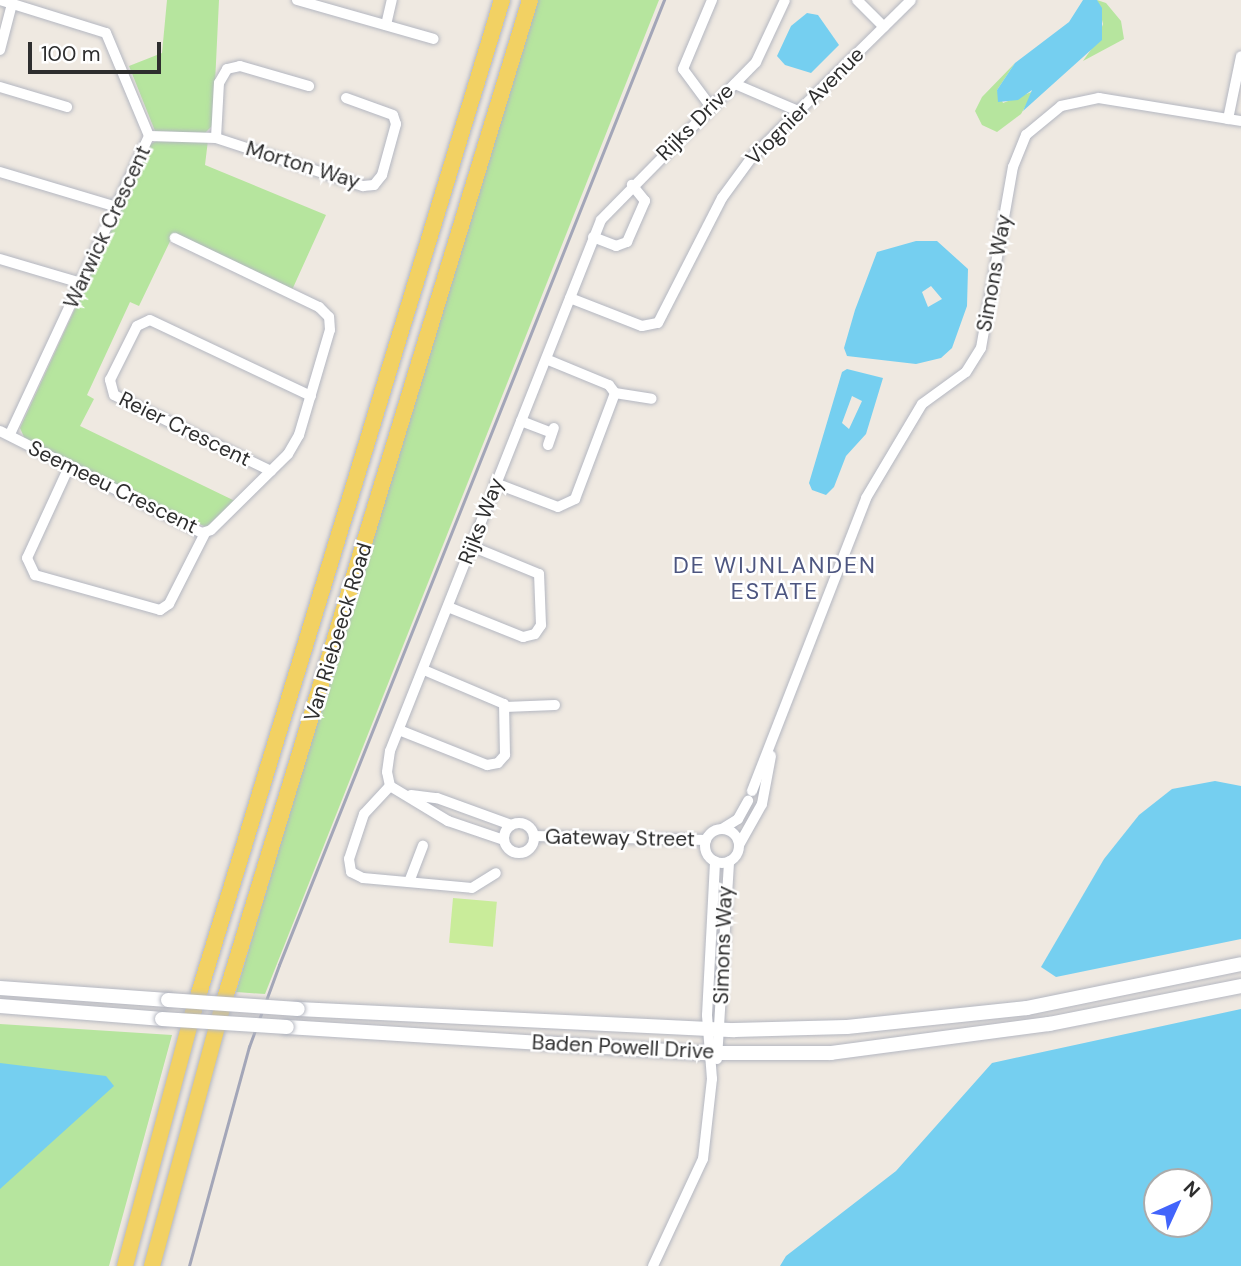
<!DOCTYPE html>
<style>
body{margin:0}
#map{position:relative;width:1241px;height:1266px;overflow:hidden;background:#efe9e1;font-family:"DM Sans",sans-serif}
div>[style]{position:absolute}
[style*='--x']{left:calc(var(--x)*1px);top:calc(var(--y)*1px);width:calc(var(--w)*1px);rotate:calc(var(--a)*1deg)}
.green>*{inset:0;background:#b6e59e}
.pitch>*{inset:0;background:#c9ec9a;transform-origin:0 0}
.water>*{inset:0;background:#75cff0}
.roads{filter:drop-shadow(0 0 2px #b4b7c1) drop-shadow(0 0 2px #b4b7c1)}
.minor>*{height:10px;margin:-5px;padding:0 5px;transform-origin:5px;border-radius:5px;background:#fff}
.minor>.ring{margin:-5px;padding:0;box-sizing:content-box;background:none;border:10px solid #fff;border-radius:50%}
.secondary>*{height:14px;margin:-7px;padding:0 7px;transform-origin:7px;border-radius:7px;background:#fff}
.primary>*{height:16px;margin:-8px;padding:0 8px;transform-origin:8px;border-radius:8px;background:#f2d163}
.rail>*{height:2.5px;margin:-1.25px;padding:0 1.25px;transform-origin:1.25px;border-radius:1.25px;background:#a3a6b8}
.bridges{filter:drop-shadow(0 0 2px #b4b7c1) drop-shadow(0 0 2px #b4b7c1)}
.secondary-bridge>*{height:14px;margin:-7px;padding:0 7px;transform-origin:7px;border-radius:7px;background:#fff}
span{translate:-50% -50%;white-space:nowrap;text-align:center;line-height:1.15;-webkit-text-stroke:5px #fff;paint-order:stroke}
.street-label{font-size:21px;color:#2e2e2e}
.neighbourhood-label{font-size:23px;color:#4d5680;letter-spacing:2px}
.north{position:absolute;left:1143px;top:1168px;width:70px;height:70px;box-sizing:border-box;background:#fff;border:2px solid #ababab;border-radius:50%;rotate:45deg;font-size:19px;font-weight:700;line-height:28px;text-align:center;color:#2e2e2e}
.north::after{content:'';display:block;margin:auto;width:24px;height:32px;background:#4264fb;clip-path:polygon(50% 0,100% 100%,50% 72%,0 100%)}
.scale{position:absolute;left:28px;top:42px;width:133px;height:32px;box-sizing:border-box;border:4px solid #2e2e2e;border-top:0;padding-left:9px;font-size:21px;line-height:24px;white-space:nowrap;color:#2e2e2e;-webkit-text-stroke:5px #fff;paint-order:stroke}
</style>
<div id="map">
<div class="green">
<i style="clip-path:polygon(167px 0,219px 0,213px 125px,205px 133px,155px 131px,129px 66px,162px 53px)"></i>
<i style="clip-path:polygon(534px 0,659px 0,265px 994px,236px 992px)"></i>
<i style="clip-path:polygon(1097px 0,1106px 3px,1121px 21px,1124px 39px,1083px 61px,1097px 41px,1103px 24px)"></i>
<i style="clip-path:polygon(1015px 63px,997px 90px,1003px 103px,1034px 91px,1021px 114px,997px 132px,982px 125px,975px 111px,982px 97px)"></i>
<i style="clip-path:polygon(160px 139px,208px 140px,205px 165px,326px 215px,292px 290px,174px 233px,139px 306px,130px 302px,87px 395px,94px 399px,80px 426px,235px 501px,206px 527px,55px 457px,24px 437px,20px 428px,151px 144px)"></i>
<i style="clip-path:polygon(0 1024px,172px 1035px,109px 1266px,0 1266px)"></i>
</div>
<div class="pitch">
<i style="left:453px;top:898px;width:44px;height:45px;rotate:5deg"></i>
</div>
<div class="water">
<i style="clip-path:polygon(1083px 0,1097px 0,1102px 8px,1102px 40px,1023px 111px,1032px 90px,1018px 100px,998px 102px,997px 90px,1015px 63px,1069px 22px)"></i>
<i style="clip-path:polygon(807px 13px,818px 15px,839px 45px,811px 73px,785px 65px,777px 56px,791px 26px)"></i>
<i style="clip-path:polygon(evenodd,916px 241px,937px 241px,968px 269px,967px 306px,952px 348px,941px 358px,916px 364px,847px 356px,844px 348px,855px 310px,877px 252px,916px 241px,931px 286px,942px 299px,928px 307px,922px 292px,931px 286px)"></i>
<i style="clip-path:polygon(evenodd,847px 369px,883px 378px,866px 434px,846px 456px,834px 487px,826px 495px,812px 490px,809px 483px,842px 372px,847px 369px,852px 396px,862px 401px,849px 429px,842px 423px,852px 396px)"></i>
<i style="clip-path:polygon(1215px 781px,1241px 786px,1241px 939px,1056px 977px,1041px 967px,1104px 859px,1139px 815px,1172px 789px)"></i>
<i style="clip-path:polygon(evenodd,1241px 1009px,1241px 1266px,780px 1266px,786px 1256px,896px 1171px,992px 1063px,1241px 1009px,1157px 1182px,1199px 1182px,1199px 1224px,1157px 1224px,1157px 1182px)"></i>
<i style="clip-path:polygon(0 1063px,106px 1076px,114px 1086px,0 1189px)"></i>
</div>
<div class="roads">
<div class="minor">
<i style="--x:0;--y:0;--w:111;--a:17.3"></i>
<i style="--x:106;--y:33;--w:112;--a:67.3"></i>
<i style="--x:149;--y:136;--w:329;--a:115"></i>
<i style="--x:297;--y:0;--w:142;--a:15.9"></i>
<i style="--x:857;--y:0;--w:38;--a:45"></i>
<i style="--x:386;--y:25;--w:26;--a:-77"></i>
<i style="--x:0;--y:50;--w:48;--a:-75.4"></i>
<i style="--x:735;--y:84;--w:69;--a:23.2"></i>
<i style="--x:0;--y:87;--w:70;--a:16.6"></i>
<i style="--x:711;--y:107;--w:47;--a:-126.4"></i>
<i style="--x:683;--y:69;--w:75;--a:-67.2"></i>
<i style="--x:1228;--y:119;--w:64;--a:-78.3"></i>
<i style="--x:149;--y:136;--w:67;--a:1.7"></i>
<i style="--x:216;--y:138;--w:155;--a:18.1"></i>
<i style="--x:363;--y:186;--w:11;--a:-5"></i>
<i style="--x:374;--y:185;--w:13;--a:-51"></i>
<i style="--x:382;--y:175;--w:53;--a:-74.6"></i>
<i style="--x:396;--y:124;--w:9;--a:-108"></i>
<i style="--x:393;--y:115;--w:50;--a:-160.1"></i>
<i style="--x:216;--y:138;--w:55;--a:-86.9"></i>
<i style="--x:219;--y:83;--w:16;--a:-60"></i>
<i style="--x:227;--y:69;--w:13;--a:-13"></i>
<i style="--x:240;--y:66;--w:72;--a:16.2"></i>
<i style="--x:0;--y:172;--w:122;--a:16.7"></i>
<i style="--x:593;--y:237;--w:25;--a:21"></i>
<i style="--x:616;--y:246;--w:12;--a:-20"></i>
<i style="--x:627;--y:242;--w:45;--a:-66.3"></i>
<i style="--x:645;--y:201;--w:21;--a:-129"></i>
<i style="--x:0;--y:259;--w:84;--a:16.5"></i>
<i style="--x:570;--y:298;--w:77;--a:21.3"></i>
<i style="--x:642;--y:326;--w:16;--a:-11"></i>
<i style="--x:658;--y:323;--w:140;--a:-62.9"></i>
<i style="--x:722;--y:198;--w:51;--a:-53.8"></i>
<i style="--x:752;--y:157;--w:223;--a:-44.6"></i>
<i style="--x:615;--y:393;--w:37;--a:9"></i>
<i style="--x:521;--y:421;--w:33;--a:21"></i>
<i style="--x:0;--y:431;--w:226;--a:26.8"></i>
<i style="--x:202;--y:533;--w:9;--a:-18"></i>
<i style="--x:211;--y:530;--w:108;--a:-44.6"></i>
<i style="--x:288;--y:454;--w:22;--a:-60"></i>
<i style="--x:299;--y:435;--w:109;--a:-73.6"></i>
<i style="--x:330;--y:330;--w:13;--a:-94"></i>
<i style="--x:329;--y:317;--w:14;--a:-135"></i>
<i style="--x:319;--y:307;--w:160;--a:-154.4"></i>
<i style="--x:548;--y:445;--w:18;--a:-71"></i>
<i style="--x:68;--y:469;--w:98;--a:114.7"></i>
<i style="--x:27;--y:558;--w:19;--a:65"></i>
<i style="--x:35;--y:575;--w:130;--a:15.6"></i>
<i style="--x:160;--y:610;--w:11;--a:-34"></i>
<i style="--x:169;--y:604;--w:80;--a:-63.1"></i>
<i style="--x:271;--y:471;--w:174;--a:-154.2"></i>
<i style="--x:114;--y:395;--w:16;--a:-105"></i>
<i style="--x:110;--y:380;--w:60;--a:-63.4"></i>
<i style="--x:137;--y:326;--w:14;--a:-25"></i>
<i style="--x:150;--y:320;--w:178;--a:25.3"></i>
<i style="--x:495;--y:483;--w:67;--a:20.9"></i>
<i style="--x:558;--y:507;--w:19;--a:-25"></i>
<i style="--x:575;--y:499;--w:113;--a:-69.3"></i>
<i style="--x:615;--y:393;--w:10;--a:-127"></i>
<i style="--x:609;--y:385;--w:68;--a:-157.6"></i>
<i style="--x:448;--y:607;--w:81;--a:21.8"></i>
<i style="--x:523;--y:637;--w:12;--a:-14"></i>
<i style="--x:535;--y:634;--w:11;--a:-56"></i>
<i style="--x:541;--y:625;--w:51;--a:-92.2"></i>
<i style="--x:539;--y:574;--w:74;--a:-157.6"></i>
<i style="--x:505;--y:707;--w:50;--a:-2.3"></i>
<i style="--x:399;--y:730;--w:95;--a:21.7"></i>
<i style="--x:487;--y:765;--w:11;--a:-10"></i>
<i style="--x:498;--y:763;--w:11;--a:-49"></i>
<i style="--x:505;--y:755;--w:51;--a:-91.1"></i>
<i style="--x:504;--y:704;--w:87;--a:-157"></i>
<i style="--x:390;--y:786;--w:14;--a:-102"></i>
<i style="--x:387;--y:772;--w:21;--a:-82"></i>
<i style="--x:390;--y:751;--w:571;--a:-68.33"></i>
<i style="--x:601;--y:220;--w:221;--a:-45.5"></i>
<i style="--x:756;--y:62;--w:68;--a:-64.9"></i>
<i style="--x:390;--y:786;--w:38;--a:133"></i>
<i style="--x:364;--y:814;--w:47;--a:108.4"></i>
<i style="--x:349;--y:859;--w:13;--a:81"></i>
<i style="--x:351;--y:872;--w:13;--a:27"></i>
<i style="--x:363;--y:878;--w:109;--a:5.2"></i>
<i style="--x:472;--y:888;--w:28;--a:-32"></i>
<i style="--x:390;--y:786;--w:68;--a:31.1"></i>
<i style="--x:448;--y:821;--w:59;--a:18.7"></i>
<i style="--x:752;--y:791;--w:314;--a:-68.7"></i>
<i style="--x:866;--y:498;--w:109;--a:-59.2"></i>
<i style="--x:922;--y:404;--w:54;--a:-36"></i>
<i style="--x:966;--y:372;--w:28;--a:-58"></i>
<i style="--x:981;--y:348;--w:184;--a:-80"></i>
<i style="--x:1013;--y:167;--w:35;--a:-68"></i>
<i style="--x:1026;--y:135;--w:45;--a:-39.6"></i>
<i style="--x:1061;--y:106;--w:39;--a:-12"></i>
<i style="--x:1099;--y:98;--w:144;--a:9.2"></i>
<i style="--x:411;--y:795;--w:26;--a:7"></i>
<i style="--x:437;--y:798;--w:79;--a:20"></i>
<i class="ring" style="left:504px;top:823px;width:20px;height:20px"></i>
<i style="--x:722;--y:829;--w:19;--a:-32"></i>
<i style="--x:738;--y:819;--w:21;--a:-61"></i>
<i class="ring" style="left:705px;top:829px;width:24px;height:24px"></i>
<i style="--x:534;--y:836;--w:172;--a:1.3"></i>
<i style="--x:739;--y:845;--w:47;--a:-60.7"></i>
<i style="--x:762;--y:804;--w:49;--a:-79.4"></i>
<i style="--x:409;--y:882;--w:39;--a:-69"></i>
<i style="--x:717;--y:1059;--w:198;--a:-86.5"></i>
<i style="--x:653;--y:1266;--w:118;--a:-65"></i>
<i style="--x:703;--y:1159;--w:81;--a:-83.6"></i>
<i style="--x:712;--y:1079;--w:64;--a:-94.5"></i>
<i style="--x:707;--y:1015;--w:154;--a:-87"></i>
</div>
<div class="secondary">
<i style="--x:0;--y:988;--w:168;--a:4.1"></i>
<i style="--x:0;--y:1006;--w:163;--a:4.6"></i>
<i style="--x:298;--y:1009;--w:437;--a:2.8"></i>
<i style="--x:734;--y:1030;--w:113;--a:-1.5"></i>
<i style="--x:847;--y:1027;--w:181;--a:-6"></i>
<i style="--x:1027;--y:1008;--w:218;--a:-11.6"></i>
<i style="--x:287;--y:1027;--w:410;--a:3.6"></i>
<i style="--x:696;--y:1053;--w:135;--a:0"></i>
<i style="--x:831;--y:1053;--w:220;--a:-7.6"></i>
<i style="--x:1049;--y:1024;--w:196;--a:-11.2"></i>
</div>
<div class="primary">
<i style="--x:125;--y:1266;--w:262;--a:-75"></i>
<i style="--x:193;--y:1013;--w:1059;--a:-73.04"></i>
<i style="--x:152;--y:1266;--w:267;--a:-74.8"></i>
<i style="--x:222;--y:1008;--w:1054;--a:-73.01"></i>
</div>
</div>
<div class="rail">
<i style="--x:189;--y:1266;--w:227;--a:-74.7"></i>
<i style="--x:249;--y:1047;--w:87;--a:-69.9"></i>
<i style="--x:279;--y:965;--w:1039;--a:-68.25"></i>
</div>
<div class="bridges">
<div class="secondary-bridge">
<i style="--x:168;--y:1000;--w:130;--a:4"></i>
<i style="--x:162;--y:1019;--w:125;--a:3.7"></i>
</div>
</div>
<div class="street-label">
<span style="left:805px;top:106px;rotate:-45deg">Viognier Avenue</span>
<span style="left:695px;top:122px;rotate:-45deg">Rijks Drive</span>
<span style="left:303px;top:165px;rotate:17deg">Morton Way</span>
<span style="left:107px;top:227px;rotate:-65deg">Warwick Crescent</span>
<span style="left:994px;top:273px;rotate:-80deg">Simons Way</span>
<span style="left:185px;top:429px;rotate:26deg">Reier Crescent</span>
<span style="left:113px;top:487px;rotate:26deg">Seemeeu Crescent</span>
<span style="left:481px;top:521px;rotate:-69deg">Rijks Way</span>
<span style="left:338px;top:632px;rotate:-73deg">Van Riebeeck Road</span>
<span style="left:620px;top:838px;rotate:1deg">Gateway Street</span>
<span style="left:723px;top:945px;rotate:-88deg">Simons Way</span>
<span style="left:623px;top:1047px;rotate:3deg">Baden Powell Drive</span>
</div>
<div class="neighbourhood-label">
<span style="left:775px;top:578px">DE WIJNLANDEN<br>ESTATE</span>
</div>
<div class="north">N</div>
<div class="scale">100 m</div>
</div>
